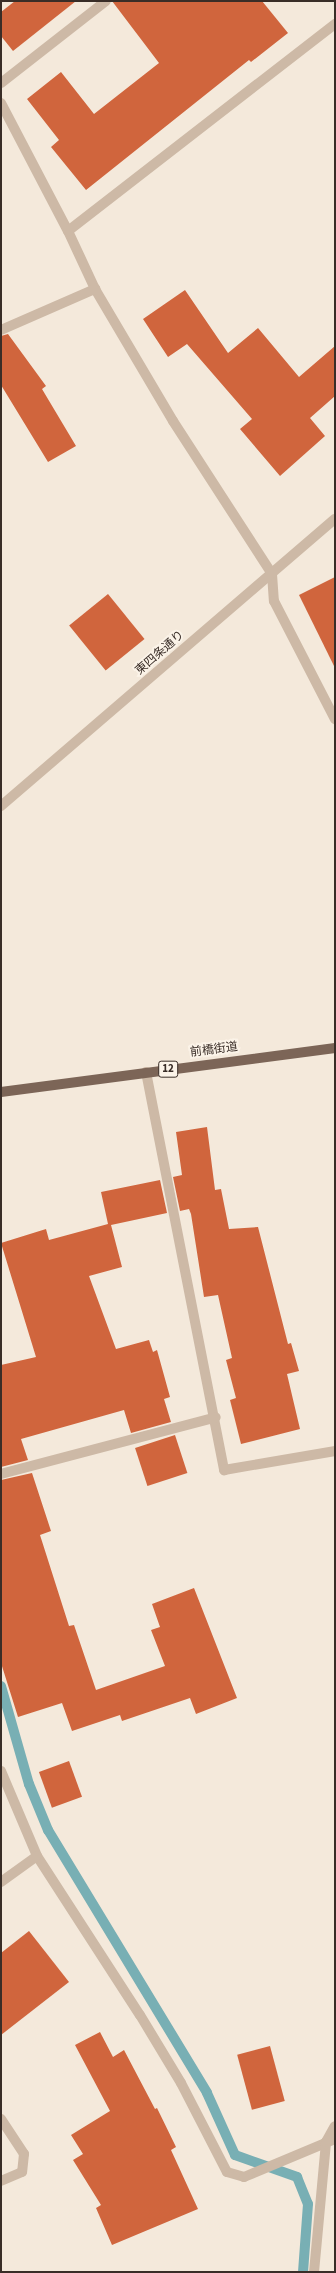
<!DOCTYPE html>
<meta charset="utf-8">
<style>
body{margin:0}
#map{position:relative;width:336px;height:2273px;overflow:hidden;background:#f4e9db;font-family:"Source Sans 3","Noto Sans JP",sans-serif}
div>[style]{position:absolute}
[style*='--x']{left:calc(var(--x)*1px);top:calc(var(--y)*1px);width:calc(var(--w)*1px);rotate:calc(var(--a)*1deg)}
.stream>*{height:10px;margin:-5px;padding:0 5px;transform-origin:5px;border-radius:5px;background:#78afb4}
.building>*{inset:0;background:#d0653d;transform-origin:0 0}
.minor>*{height:10px;margin:-5px;padding:0 5px;transform-origin:5px;border-radius:5px;background:#cdb9a6}
.tertiary>*{height:10px;margin:-5px;padding:0 5px;transform-origin:5px;border-radius:5px;background:#cdb9a6}
.primary>*{height:10px;margin:-5px;padding:0 5px;transform-origin:5px;border-radius:5px;background:#7c6557}
span{translate:-50% -50%;white-space:nowrap;text-align:center;line-height:1.15;-webkit-text-stroke:4px #fbf3e8;paint-order:stroke}
.shield-label span{padding:1px 3px;background:#fbf3e8;border:1px solid;border-radius:3px;-webkit-text-stroke-width:0}
.shield-label{font-size:11px;color:#392d27;font-weight:700}
.street-label{font-size:12px;color:#392d27}
.frame{position:absolute;inset:0;border:2px solid #392d27;pointer-events:none}
</style>
<div id="map">
<div class="stream">
<i style="--x:1;--y:1686;--w:102;--a:74.1"></i>
<i style="--x:29;--y:1784;--w:50;--a:67.6"></i>
<i style="--x:48;--y:1830;--w:307;--a:58.8"></i>
<i style="--x:207;--y:2093;--w:68;--a:65.7"></i>
<i style="--x:235;--y:2155;--w:66;--a:19.5"></i>
<i style="--x:297;--y:2177;--w:29;--a:68"></i>
<i style="--x:308;--y:2204;--w:68;--a:94.2"></i>
</div>
<div class="building">
<i style="clip-path:polygon(15px 1px,76px 1px,13px 51px,1px 36px,1px 12px)"></i>
<i style="clip-path:polygon(112px 1px,262px 1px,288px 33px,251px 62px,249px 60px,86px 190px,51px 147px,59px 140px,27px 99px,61px 72px,94px 114px,159px 63px)"></i>
<i style="clip-path:polygon(185px 290px,228px 353px,258px 328px,299px 377px,335px 346px,335px 396px,310px 418px,325px 436px,280px 476px,240px 429px,252px 419px,187px 344px,168px 357px,143px 319px)"></i>
<i style="clip-path:polygon(8px 334px,46px 386px,42px 389px,76px 446px,48px 462px,1px 385px,1px 336px)"></i>
<i style="clip-path:polygon(335px 577px,335px 668px,299px 595px)"></i>
<i style="left:108px;top:594px;width:58px;height:50px;rotate:51deg"></i>
<i style="clip-path:polygon(207px 1127px,215px 1190px,221px 1189px,229px 1229px,258px 1227px,288px 1344px,291px 1343px,299px 1371px,287px 1374px,300px 1429px,241px 1444px,230px 1400px,236px 1398px,226px 1360px,232px 1358px,218px 1295px,204px 1297px,191px 1214px,189px 1209px,180px 1211px,173px 1177px,182px 1175px,176px 1132px)"></i>
<i style="clip-path:polygon(160px 1180px,167px 1213px,111px 1225px,122px 1267px,89px 1276px,116px 1349px,149px 1340px,153px 1352px,157px 1350px,170px 1397px,164px 1399px,171px 1422px,131px 1433px,124px 1410px,21px 1439px,28px 1460px,1px 1467px,1px 1365px,36px 1357px,1px 1243px,46px 1229px,49px 1240px,108px 1224px,101px 1192px)"></i>
<i style="left:175px;top:1435px;width:40px;height:42px;rotate:72deg"></i>
<i style="clip-path:polygon(32px 1473px,51px 1531px,40px 1535px,69px 1626px,74px 1625px,96px 1690px,165px 1666px,151px 1630px,160px 1627px,152px 1604px,194px 1588px,237px 1698px,196px 1714px,190px 1698px,122px 1721px,120px 1715px,72px 1731px,62px 1703px,18px 1717px,1px 1663px,1px 1480px)"></i>
<i style="left:69px;top:1761px;width:38px;height:32px;rotate:70deg"></i>
<i style="clip-path:polygon(29px 1931px,69px 1982px,1px 2035px,1px 1953px)"></i>
<i style="clip-path:polygon(100px 2032px,113px 2057px,124px 2050px,155px 2109px,157px 2108px,176px 2147px,171px 2150px,198px 2209px,112px 2245px,96px 2208px,101px 2205px,73px 2160px,83px 2154px,71px 2135px,110px 2111px,75px 2045px)"></i>
<i style="left:270px;top:2046px;width:57px;height:34px;rotate:75deg"></i>
</div>
<div class="minor">
<i style="--x:1;--y:83;--w:133;--a:-38"></i>
<i style="--x:1;--y:103;--w:144;--a:62.4"></i>
<i style="--x:68;--y:231;--w:64;--a:65"></i>
<i style="--x:95;--y:289;--w:153;--a:59.4"></i>
<i style="--x:173;--y:421;--w:182;--a:57.1"></i>
<i style="--x:272;--y:574;--w:27;--a:86"></i>
<i style="--x:274;--y:601;--w:133;--a:62.7"></i>
<i style="--x:68;--y:231;--w:338;--a:-37.8"></i>
<i style="--x:1;--y:330;--w:103;--a:-23.6"></i>
<i style="--x:146;--y:1072;--w:406;--a:78.9"></i>
<i style="--x:224;--y:1470;--w:113;--a:-9.7"></i>
<i style="--x:1;--y:1474;--w:222;--a:-14.8"></i>
<i style="--x:1;--y:1771;--w:92;--a:67"></i>
<i style="--x:37;--y:1856;--w:189;--a:57.1"></i>
<i style="--x:140;--y:2015;--w:79;--a:58.9"></i>
<i style="--x:181;--y:2083;--w:100;--a:62.7"></i>
<i style="--x:227;--y:2172;--w:18;--a:16"></i>
<i style="--x:244;--y:2177;--w:99;--a:-22.7"></i>
<i style="--x:1;--y:1882;--w:44;--a:-35.8"></i>
<i style="--x:1;--y:2119;--w:42;--a:56.7"></i>
<i style="--x:24;--y:2154;--w:18;--a:96"></i>
<i style="--x:22;--y:2172;--w:23;--a:157"></i>
<i style="--x:314;--y:2272;--w:131;--a:-84.7"></i>
<i style="--x:326;--y:2142;--w:18;--a:-61"></i>
</div>
<div class="tertiary">
<i style="--x:1;--y:806;--w:440;--a:-40.7"></i>
</div>
<div class="primary">
<i style="--x:1;--y:1092;--w:337;--a:-7.5"></i>
</div>
<div class="shield-label">
<span style="left:168px;top:1069px">12</span>
</div>
<div class="street-label">
<span style="left:160px;top:653px;rotate:-41deg">東四条通り</span>
<span style="left:214px;top:1050px;rotate:-7deg">前橋街道</span>
</div>
<div class="frame"></div>
</div>
